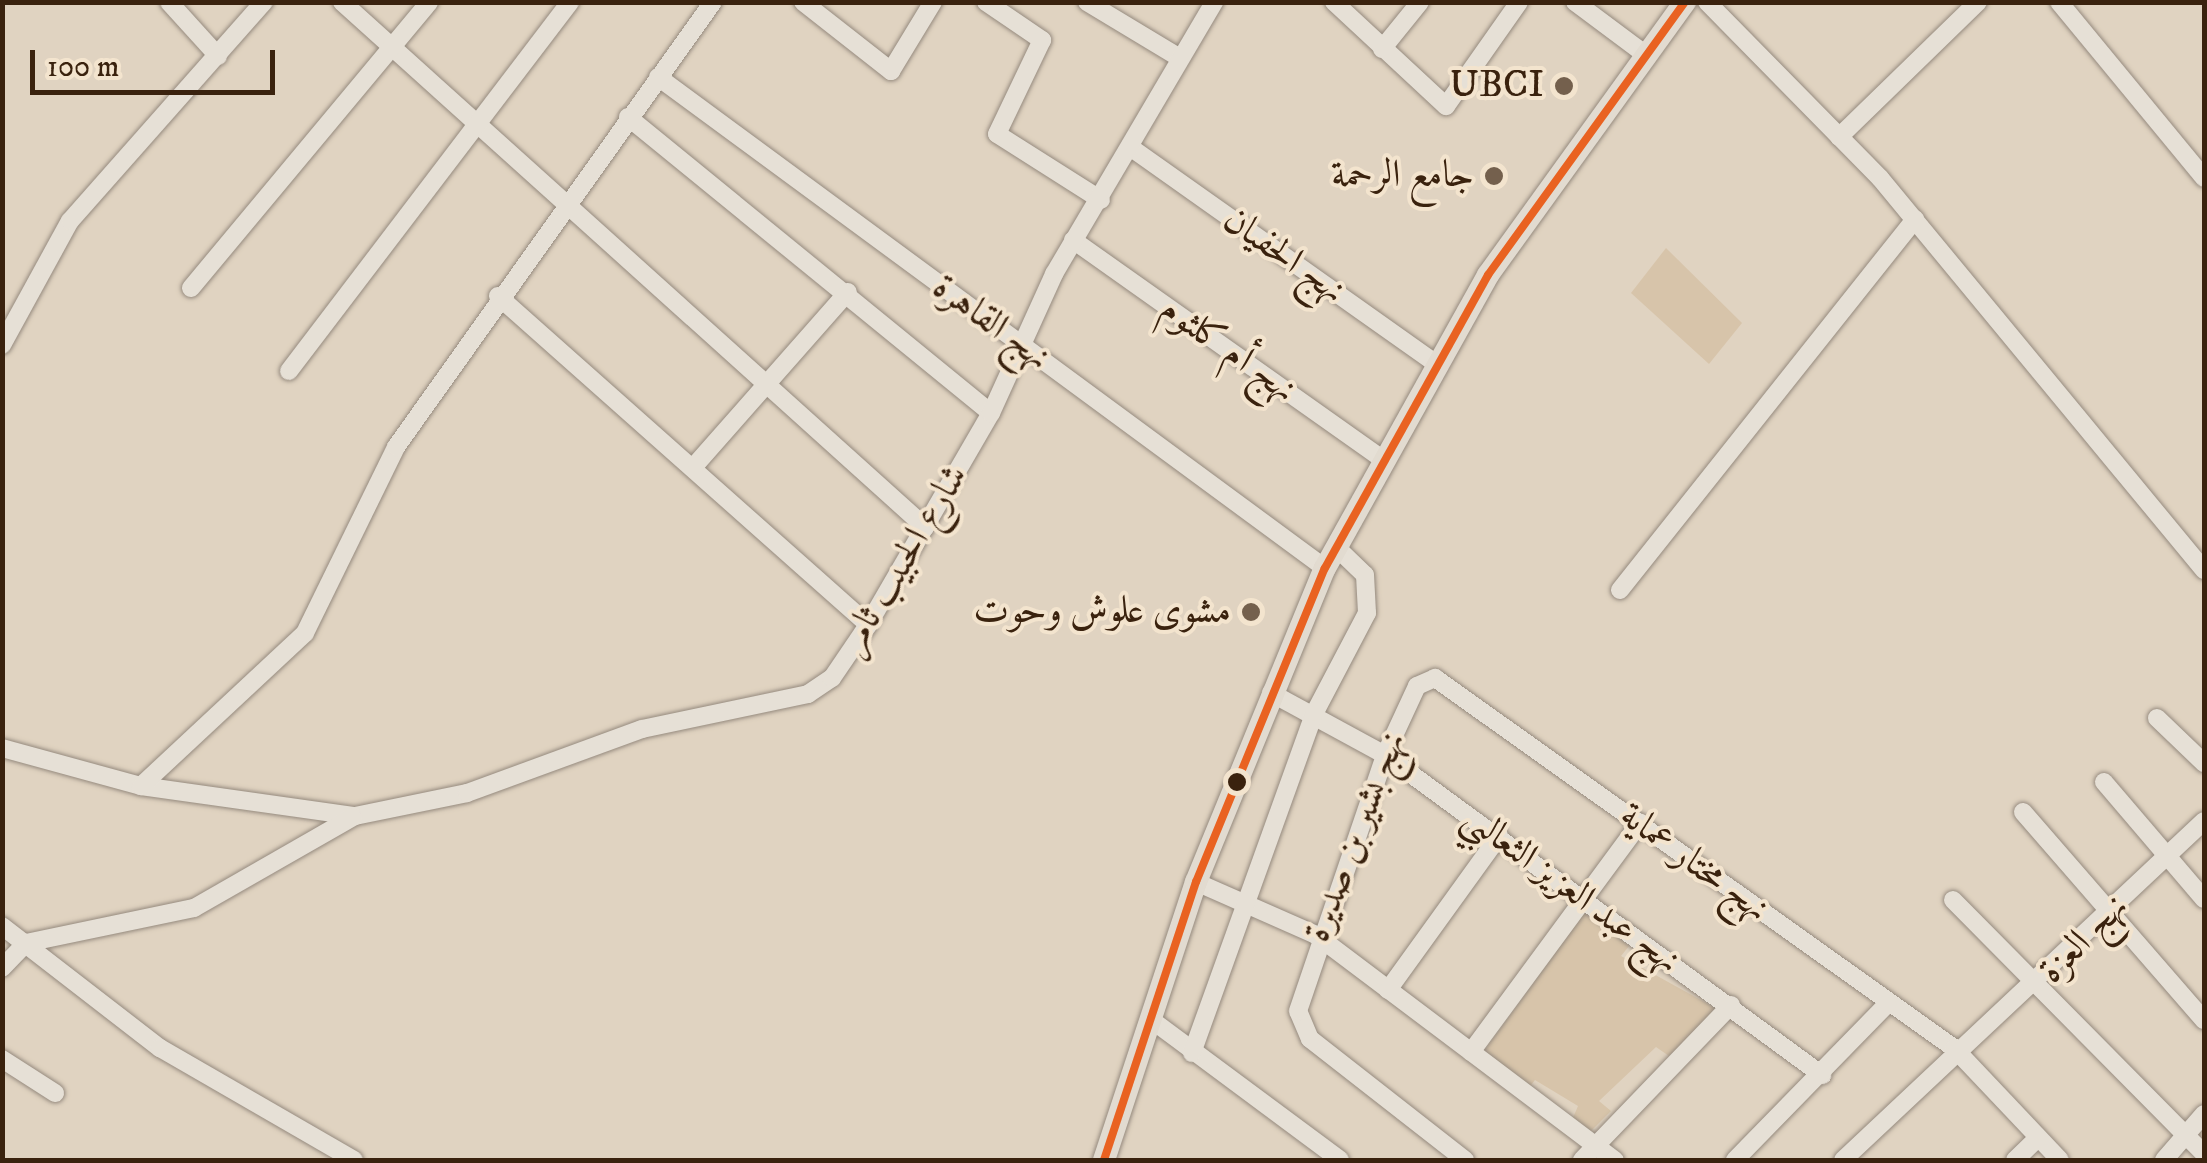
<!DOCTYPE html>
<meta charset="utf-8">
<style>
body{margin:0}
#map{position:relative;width:2207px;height:1163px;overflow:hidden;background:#e0d3c1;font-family:"IM FELL DW Pica",Amiri,serif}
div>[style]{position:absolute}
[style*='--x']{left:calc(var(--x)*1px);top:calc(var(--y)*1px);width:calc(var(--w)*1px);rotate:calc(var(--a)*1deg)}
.green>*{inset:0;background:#d7c4aa}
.roads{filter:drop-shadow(0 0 2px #958a7e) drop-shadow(0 0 2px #958a7e)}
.minor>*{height:18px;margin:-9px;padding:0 9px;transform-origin:9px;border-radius:9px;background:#e6e0d6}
.major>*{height:22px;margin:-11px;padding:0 11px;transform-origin:11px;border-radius:11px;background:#e2dbd0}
.bus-1>*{height:8px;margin:-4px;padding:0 4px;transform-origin:4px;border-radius:4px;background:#e96221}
.dots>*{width:28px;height:28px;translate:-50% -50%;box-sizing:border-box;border:5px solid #f3e4ce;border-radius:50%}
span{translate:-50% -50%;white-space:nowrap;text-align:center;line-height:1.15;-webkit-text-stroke:8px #f3e4ce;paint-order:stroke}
.poi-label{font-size:38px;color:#3a220e}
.right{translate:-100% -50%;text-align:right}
.street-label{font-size:38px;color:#3a220e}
.frame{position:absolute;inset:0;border:5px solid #3a220e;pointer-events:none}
.scale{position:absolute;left:30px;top:50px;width:245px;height:45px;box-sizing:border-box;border:5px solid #3a220e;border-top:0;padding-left:12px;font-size:30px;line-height:35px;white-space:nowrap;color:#3a220e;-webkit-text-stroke:8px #f3e4ce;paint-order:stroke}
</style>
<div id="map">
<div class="green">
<i style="clip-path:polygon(1666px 248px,1742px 323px,1709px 364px,1631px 293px)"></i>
<i style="clip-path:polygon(1584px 913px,1629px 946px,1621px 956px,1717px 1009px,1669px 1056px,1656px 1047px,1599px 1101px,1611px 1111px,1590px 1132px,1572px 1120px,1578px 1106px,1535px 1080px,1527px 1090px,1482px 1054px)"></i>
</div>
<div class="roads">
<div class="minor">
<i style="--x:169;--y:2;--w:73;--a:47.8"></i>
<i style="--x:342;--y:2;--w:785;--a:42"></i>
<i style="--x:803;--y:2;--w:112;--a:38.1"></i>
<i style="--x:891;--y:71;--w:81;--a:-58.7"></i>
<i style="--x:986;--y:2;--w:68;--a:34.2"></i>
<i style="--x:1042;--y:40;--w:104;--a:115.6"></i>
<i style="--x:997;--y:134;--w:123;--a:32.4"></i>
<i style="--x:1087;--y:2;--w:109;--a:31.1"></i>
<i style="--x:1334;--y:2;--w:153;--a:42.9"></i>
<i style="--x:1446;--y:106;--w:127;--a:-54.9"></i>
<i style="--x:1575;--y:2;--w:89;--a:36.7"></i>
<i style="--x:1707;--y:2;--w:247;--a:45.5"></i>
<i style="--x:1880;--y:178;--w:509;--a:50.43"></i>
<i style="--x:2059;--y:2;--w:228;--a:50.5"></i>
<i style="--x:1382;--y:49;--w:60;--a:-51"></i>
<i style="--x:658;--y:77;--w:828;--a:36.36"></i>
<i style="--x:628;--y:117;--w:468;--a:39.2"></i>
<i style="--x:1839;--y:137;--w:194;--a:-44.2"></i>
<i style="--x:1130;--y:147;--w:376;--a:35.3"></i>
<i style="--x:1073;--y:240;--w:379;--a:35.3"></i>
<i style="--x:191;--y:288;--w:372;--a:-50.2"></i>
<i style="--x:498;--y:296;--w:495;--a:41.6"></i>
<i style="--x:2;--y:345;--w:141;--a:-61.3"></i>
<i style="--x:70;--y:221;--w:293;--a:-48.5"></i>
<i style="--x:289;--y:371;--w:464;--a:-52.7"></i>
<i style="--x:697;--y:463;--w:228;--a:-48.6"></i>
<i style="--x:1620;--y:590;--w:474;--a:-51.5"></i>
<i style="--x:1271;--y:693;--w:130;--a:28.5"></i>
<i style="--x:1385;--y:755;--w:542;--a:36.21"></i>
<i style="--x:2157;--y:718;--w:65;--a:43.8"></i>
<i style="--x:2;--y:748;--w:144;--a:15.3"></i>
<i style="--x:141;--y:786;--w:216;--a:8"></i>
<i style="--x:355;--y:816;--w:114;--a:-11.6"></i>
<i style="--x:467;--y:793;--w:186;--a:-20.1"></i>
<i style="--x:642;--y:729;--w:170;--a:-11.9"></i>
<i style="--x:808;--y:694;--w:29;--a:-34"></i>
<i style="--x:832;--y:678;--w:64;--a:-55.8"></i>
<i style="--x:868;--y:625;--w:245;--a:-59.9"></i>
<i style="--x:991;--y:413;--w:153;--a:-65.6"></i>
<i style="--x:1054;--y:274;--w:316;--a:-59.5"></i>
<i style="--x:2104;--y:782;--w:154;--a:49.5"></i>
<i style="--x:141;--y:786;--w:224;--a:-43"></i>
<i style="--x:305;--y:633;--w:207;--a:-63.9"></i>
<i style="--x:396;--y:447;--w:546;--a:-54.54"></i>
<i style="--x:2023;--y:812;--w:276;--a:49"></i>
<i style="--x:1196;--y:882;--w:131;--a:23.8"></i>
<i style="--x:1316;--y:935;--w:374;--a:37"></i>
<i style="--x:1953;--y:900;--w:357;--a:45.3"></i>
<i style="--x:2;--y:926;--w:200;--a:37.7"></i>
<i style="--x:160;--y:1048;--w:224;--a:30"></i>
<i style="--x:2;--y:968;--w:35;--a:-46"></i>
<i style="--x:26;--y:943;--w:172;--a:-11.8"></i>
<i style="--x:194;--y:908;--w:183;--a:-29.8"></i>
<i style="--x:1388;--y:990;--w:190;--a:-54.2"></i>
<i style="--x:1153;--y:1021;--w:233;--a:36.6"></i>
<i style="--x:1471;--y:1052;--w:285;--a:-53.6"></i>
<i style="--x:1192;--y:1053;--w:363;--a:-70.2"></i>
<i style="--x:1315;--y:712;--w:112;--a:-62.3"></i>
<i style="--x:1367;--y:613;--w:38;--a:-93"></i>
<i style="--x:1365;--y:575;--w:40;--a:-136"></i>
<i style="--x:2;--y:1059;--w:63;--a:32.7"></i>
<i style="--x:1465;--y:1160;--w:197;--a:-142"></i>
<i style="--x:1310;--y:1039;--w:30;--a:-113"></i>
<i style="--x:1298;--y:1011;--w:270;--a:-71.2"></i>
<i style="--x:1385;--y:755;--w:76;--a:-65.1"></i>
<i style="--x:1417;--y:686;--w:20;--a:-24"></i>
<i style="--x:1435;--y:678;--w:637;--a:35.49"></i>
<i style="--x:1954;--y:1048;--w:154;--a:46.6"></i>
<i style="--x:1582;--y:1160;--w:215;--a:-46.1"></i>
<i style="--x:1735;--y:1160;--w:218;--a:-45.7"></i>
<i style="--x:1843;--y:1160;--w:495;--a:-43.2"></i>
<i style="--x:2015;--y:1160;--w:32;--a:-44"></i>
<i style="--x:2164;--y:1160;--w:61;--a:-49"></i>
</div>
<div class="major">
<i style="--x:1104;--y:1160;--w:293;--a:-71.7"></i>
<i style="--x:1196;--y:882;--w:339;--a:-67.7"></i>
<i style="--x:1325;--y:568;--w:335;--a:-60.9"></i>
<i style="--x:1488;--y:275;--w:337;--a:-54.2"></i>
</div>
</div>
<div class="bus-1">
<i style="--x:1104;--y:1160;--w:293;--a:-71.7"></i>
<i style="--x:1196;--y:882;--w:339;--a:-67.7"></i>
<i style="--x:1325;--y:568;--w:335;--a:-60.9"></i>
<i style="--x:1488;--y:275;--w:337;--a:-54.2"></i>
</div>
<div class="dots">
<i style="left:1564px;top:86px;background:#74604d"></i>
<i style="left:1494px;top:176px;background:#74604d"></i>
<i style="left:1251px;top:612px;background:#74604d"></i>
<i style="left:1237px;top:782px;background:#3a220e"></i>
</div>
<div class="poi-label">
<span class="right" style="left:1544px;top:86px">UBCI</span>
<span class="right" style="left:1474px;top:176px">جامع الرحمة</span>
<span class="right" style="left:1231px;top:612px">مشوى علوش وحوت</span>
</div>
<div class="street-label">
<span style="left:1284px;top:256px;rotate:35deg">نهج الحفيان</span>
<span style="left:991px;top:323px;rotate:36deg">نهج القاهرة</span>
<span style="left:1228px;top:350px;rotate:35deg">نهج أم كلثوم</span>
<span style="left:904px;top:560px;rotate:-59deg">شارع الحبيب ثامر</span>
<span style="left:1356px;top:837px;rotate:-69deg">نهج بشير بن صديرة</span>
<span style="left:1694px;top:863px;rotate:36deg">نهج مختار عماية</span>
<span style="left:1571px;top:890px;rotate:36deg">نهج عبد العزيز الثعالبي</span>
<span style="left:2084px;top:939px;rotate:-45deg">نهج العزة</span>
</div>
<div class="frame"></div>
<div class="scale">100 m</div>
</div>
